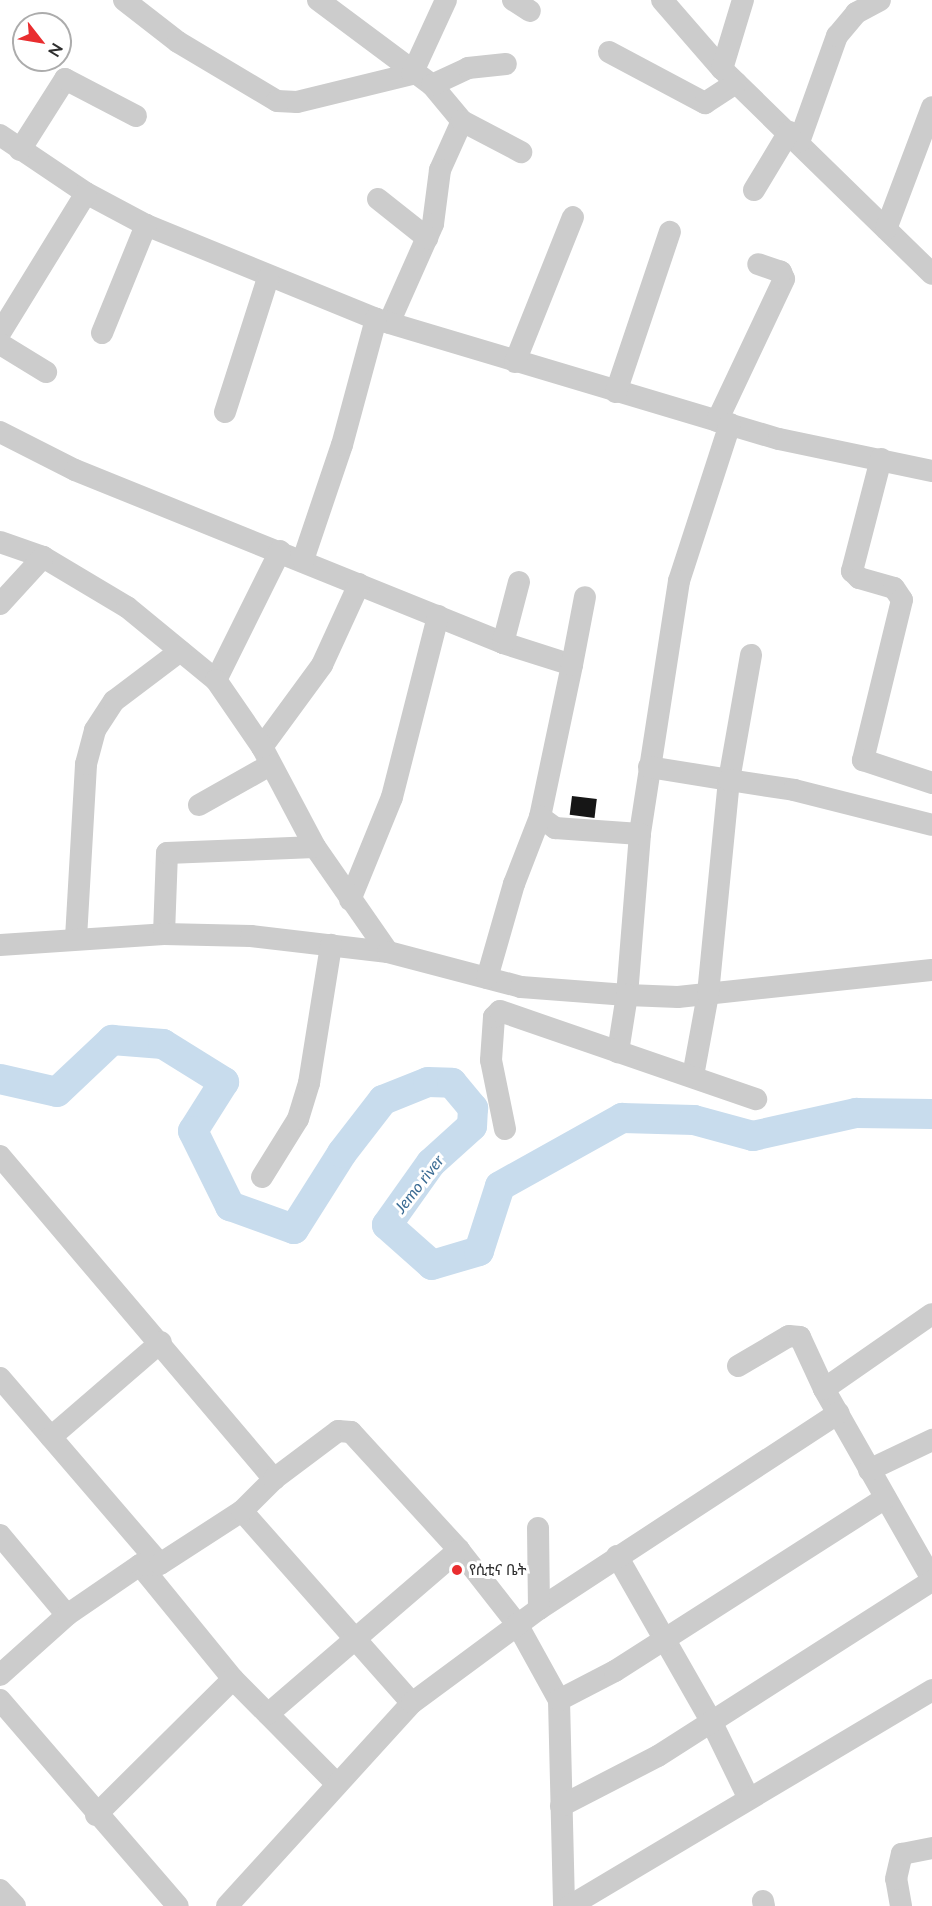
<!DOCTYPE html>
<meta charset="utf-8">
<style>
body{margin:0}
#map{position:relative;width:932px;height:1906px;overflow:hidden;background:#fff;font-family:Lato,"Noto Sans Ethiopic",sans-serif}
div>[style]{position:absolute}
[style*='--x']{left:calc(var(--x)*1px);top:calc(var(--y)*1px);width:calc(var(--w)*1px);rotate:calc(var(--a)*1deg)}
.river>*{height:30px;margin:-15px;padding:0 15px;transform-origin:15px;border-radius:15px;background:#c8dced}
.building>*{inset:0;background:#161616;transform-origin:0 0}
.minor>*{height:22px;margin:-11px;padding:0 11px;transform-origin:11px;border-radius:11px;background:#ccc}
.dots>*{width:16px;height:16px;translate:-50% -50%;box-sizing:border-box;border:3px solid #fff;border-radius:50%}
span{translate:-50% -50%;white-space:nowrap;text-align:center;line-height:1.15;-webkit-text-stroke:6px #fff;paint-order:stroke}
.poi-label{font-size:15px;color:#2f2f2f}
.left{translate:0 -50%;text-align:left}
.water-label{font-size:16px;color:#3a6b93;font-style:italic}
.north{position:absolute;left:12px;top:12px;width:60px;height:60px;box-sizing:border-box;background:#fff;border:2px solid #acacac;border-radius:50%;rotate:121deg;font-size:16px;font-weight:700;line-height:24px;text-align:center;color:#2f2f2f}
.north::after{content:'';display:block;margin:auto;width:21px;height:27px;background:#e92d2f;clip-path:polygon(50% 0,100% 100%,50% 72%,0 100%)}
</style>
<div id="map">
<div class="river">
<i style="--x:0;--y:1079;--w:58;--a:12.8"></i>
<i style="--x:57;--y:1092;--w:76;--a:-43.4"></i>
<i style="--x:112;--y:1040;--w:51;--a:4.5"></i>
<i style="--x:163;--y:1044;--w:72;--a:31.9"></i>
<i style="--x:224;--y:1082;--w:58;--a:122.3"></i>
<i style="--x:193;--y:1131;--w:84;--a:63.7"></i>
<i style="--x:230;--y:1206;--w:68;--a:19.8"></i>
<i style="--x:294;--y:1229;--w:90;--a:-57.7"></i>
<i style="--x:342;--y:1153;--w:67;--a:-52.3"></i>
<i style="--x:383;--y:1100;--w:48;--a:-21.8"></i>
<i style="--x:428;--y:1082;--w:24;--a:2"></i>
<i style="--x:452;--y:1083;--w:33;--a:50"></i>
<i style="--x:473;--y:1108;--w:18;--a:93"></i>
<i style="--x:472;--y:1126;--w:55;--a:137.9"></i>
<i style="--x:431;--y:1163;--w:76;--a:125.4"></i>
<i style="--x:387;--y:1225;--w:60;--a:41.6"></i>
<i style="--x:432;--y:1265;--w:49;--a:-16.6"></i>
<i style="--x:479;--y:1251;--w:68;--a:-72.1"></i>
<i style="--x:500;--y:1186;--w:140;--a:-29.1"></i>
<i style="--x:622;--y:1118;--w:72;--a:1.6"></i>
<i style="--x:694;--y:1120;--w:61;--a:15.2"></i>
<i style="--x:753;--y:1136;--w:106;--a:-12.6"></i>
<i style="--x:856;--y:1113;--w:76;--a:0.8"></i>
</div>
<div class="building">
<i style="left:572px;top:796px;width:25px;height:19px;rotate:7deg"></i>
</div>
<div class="minor">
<i style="--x:124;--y:0;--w:68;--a:37.9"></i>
<i style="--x:178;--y:42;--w:115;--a:30.8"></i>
<i style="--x:277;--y:101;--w:20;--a:3"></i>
<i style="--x:297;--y:102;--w:118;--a:-13.7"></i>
<i style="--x:318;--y:0;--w:142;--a:36.7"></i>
<i style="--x:432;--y:85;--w:47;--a:50.2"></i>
<i style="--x:462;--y:121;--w:54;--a:114.2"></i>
<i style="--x:440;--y:170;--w:54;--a:97.4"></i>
<i style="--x:433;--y:224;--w:108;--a:114"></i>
<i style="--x:513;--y:0;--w:20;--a:33"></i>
<i style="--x:662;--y:0;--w:91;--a:49"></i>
<i style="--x:722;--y:69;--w:293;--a:44.3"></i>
<i style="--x:609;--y:52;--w:109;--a:28"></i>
<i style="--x:705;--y:103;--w:37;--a:-33"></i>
<i style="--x:722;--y:69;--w:72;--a:-73.1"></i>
<i style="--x:412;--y:74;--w:81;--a:-65.3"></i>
<i style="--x:432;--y:85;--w:40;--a:-25"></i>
<i style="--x:468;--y:68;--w:38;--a:-6"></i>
<i style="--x:462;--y:121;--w:67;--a:27.7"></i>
<i style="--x:0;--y:135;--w:104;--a:34"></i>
<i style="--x:86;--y:193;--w:68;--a:28.1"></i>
<i style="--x:146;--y:225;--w:248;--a:22.2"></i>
<i style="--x:376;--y:319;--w:420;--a:16.6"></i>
<i style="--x:779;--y:439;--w:156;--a:11.8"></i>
<i style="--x:799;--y:142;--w:113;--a:-70.3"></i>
<i style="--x:837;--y:36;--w:30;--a:-50"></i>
<i style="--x:856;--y:13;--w:27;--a:-28"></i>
<i style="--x:20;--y:150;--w:84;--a:-57.6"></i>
<i style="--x:65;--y:79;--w:80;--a:27.5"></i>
<i style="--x:754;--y:190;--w:68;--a:-58.9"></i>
<i style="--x:378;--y:199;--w:63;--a:38.5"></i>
<i style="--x:886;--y:229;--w:130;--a:-69.3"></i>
<i style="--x:0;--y:333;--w:164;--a:-58.4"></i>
<i style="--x:102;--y:333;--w:117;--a:-67.8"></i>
<i style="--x:0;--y:344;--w:54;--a:31.3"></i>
<i style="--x:515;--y:362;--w:156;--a:-68.2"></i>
<i style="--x:616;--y:392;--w:169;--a:-71.4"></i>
<i style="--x:225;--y:412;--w:141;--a:-72.2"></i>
<i style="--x:717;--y:421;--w:157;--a:-64.7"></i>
<i style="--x:784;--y:279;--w:8;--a:-113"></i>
<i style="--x:781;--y:272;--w:24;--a:-161"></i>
<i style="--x:730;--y:424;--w:165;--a:108"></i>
<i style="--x:679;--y:581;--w:256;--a:98.8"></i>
<i style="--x:640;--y:834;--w:162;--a:94.6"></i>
<i style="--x:627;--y:995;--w:51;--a:2.2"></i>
<i style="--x:678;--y:997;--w:255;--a:-6.1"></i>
<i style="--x:0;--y:432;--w:84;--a:26.9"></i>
<i style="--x:75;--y:470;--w:462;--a:22"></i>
<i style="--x:503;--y:643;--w:72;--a:17.7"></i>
<i style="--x:572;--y:665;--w:155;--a:101.9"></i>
<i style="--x:540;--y:817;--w:19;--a:36"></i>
<i style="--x:555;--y:828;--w:85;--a:4"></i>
<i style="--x:881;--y:459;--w:116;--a:104.5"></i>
<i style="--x:852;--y:571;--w:10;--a:45"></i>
<i style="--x:859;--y:578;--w:36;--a:16"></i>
<i style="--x:894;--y:588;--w:14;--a:56"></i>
<i style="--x:902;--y:600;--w:165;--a:103.7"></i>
<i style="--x:863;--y:760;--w:73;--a:18.4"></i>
<i style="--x:0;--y:542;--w:46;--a:19.2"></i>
<i style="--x:43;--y:557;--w:98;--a:30.8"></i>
<i style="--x:127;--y:607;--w:115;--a:39.4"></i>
<i style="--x:216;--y:680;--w:144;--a:-63.6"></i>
<i style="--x:303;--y:560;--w:121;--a:-71.3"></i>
<i style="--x:342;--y:445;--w:131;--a:-74.9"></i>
<i style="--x:0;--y:604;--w:64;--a:-47.5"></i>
<i style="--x:503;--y:643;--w:63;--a:-75.3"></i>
<i style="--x:572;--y:665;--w:69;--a:-79.2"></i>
<i style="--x:262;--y:747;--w:102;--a:-53.8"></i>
<i style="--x:322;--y:665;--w:89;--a:-65.4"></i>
<i style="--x:649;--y:767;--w:81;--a:9.2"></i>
<i style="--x:729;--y:780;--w:127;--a:-80"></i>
<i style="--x:199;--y:805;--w:81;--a:-29.4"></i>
<i style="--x:350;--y:900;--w:111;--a:-67.8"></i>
<i style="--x:392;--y:797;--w:187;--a:-75.7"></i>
<i style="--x:164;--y:934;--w:81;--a:-87.9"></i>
<i style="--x:167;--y:853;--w:148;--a:-2.3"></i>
<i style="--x:76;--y:938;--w:174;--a:-86.7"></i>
<i style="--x:86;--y:764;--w:35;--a:-75"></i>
<i style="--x:95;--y:730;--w:35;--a:-57"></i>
<i style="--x:114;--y:701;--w:83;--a:-37.1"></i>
<i style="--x:0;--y:945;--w:164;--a:-3.8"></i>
<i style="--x:164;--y:934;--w:87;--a:1.3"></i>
<i style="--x:251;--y:936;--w:138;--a:6.7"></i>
<i style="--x:388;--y:952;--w:128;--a:-124.8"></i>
<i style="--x:315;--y:847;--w:113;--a:-117.9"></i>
<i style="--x:262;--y:747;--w:81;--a:-124.5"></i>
<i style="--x:388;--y:952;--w:138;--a:14.7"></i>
<i style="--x:521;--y:987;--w:106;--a:4.3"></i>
<i style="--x:627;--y:995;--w:58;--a:99"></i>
<i style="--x:487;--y:978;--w:98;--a:-74"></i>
<i style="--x:514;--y:884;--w:72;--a:-68.8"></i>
<i style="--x:693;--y:1076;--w:83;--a:-79.6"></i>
<i style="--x:708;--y:994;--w:215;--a:-84.4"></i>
<i style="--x:729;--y:780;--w:66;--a:8.7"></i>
<i style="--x:794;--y:790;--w:142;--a:14.2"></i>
<i style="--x:505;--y:1129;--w:70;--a:-101.5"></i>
<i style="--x:491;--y:1060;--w:43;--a:-86"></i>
<i style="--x:494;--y:1017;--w:8;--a:-45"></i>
<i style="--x:500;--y:1011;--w:271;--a:19"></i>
<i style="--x:0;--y:1156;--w:424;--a:49.7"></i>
<i style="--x:262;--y:1177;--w:68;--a:-58.2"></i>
<i style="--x:298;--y:1119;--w:38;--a:-73"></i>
<i style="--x:309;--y:1083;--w:140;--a:-80.9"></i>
<i style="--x:738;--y:1366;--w:59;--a:-30.5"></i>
<i style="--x:789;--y:1336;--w:11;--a:5"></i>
<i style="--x:800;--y:1337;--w:57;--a:65.2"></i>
<i style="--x:824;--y:1389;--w:219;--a:60.4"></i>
<i style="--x:0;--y:1378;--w:245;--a:49.3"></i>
<i style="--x:824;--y:1389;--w:131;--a:-34.8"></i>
<i style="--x:51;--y:1437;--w:145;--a:-40.8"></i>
<i style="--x:869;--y:1470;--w:70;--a:-25.5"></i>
<i style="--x:242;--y:1511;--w:256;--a:48.5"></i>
<i style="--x:0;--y:1535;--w:104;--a:50.1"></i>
<i style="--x:617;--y:1556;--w:190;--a:60.3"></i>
<i style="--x:711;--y:1721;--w:85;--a:64"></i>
<i style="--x:140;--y:1565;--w:147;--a:50.8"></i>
<i style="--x:233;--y:1679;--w:146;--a:45.3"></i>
<i style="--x:539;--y:1609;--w:358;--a:-33.2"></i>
<i style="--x:0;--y:1675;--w:90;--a:-41.8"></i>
<i style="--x:67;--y:1615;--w:88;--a:-34.4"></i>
<i style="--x:140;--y:1565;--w:20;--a:-3"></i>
<i style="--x:160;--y:1564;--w:98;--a:-32.9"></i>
<i style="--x:242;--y:1511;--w:45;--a:-45"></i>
<i style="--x:274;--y:1479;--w:80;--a:-36.9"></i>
<i style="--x:338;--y:1431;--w:13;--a:4"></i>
<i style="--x:351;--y:1432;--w:160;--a:47.5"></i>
<i style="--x:459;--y:1550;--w:94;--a:51.9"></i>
<i style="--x:517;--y:1624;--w:87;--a:61.1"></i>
<i style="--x:559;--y:1700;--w:206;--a:88.6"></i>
<i style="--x:0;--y:1700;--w:272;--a:49.2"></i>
<i style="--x:559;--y:1700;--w:63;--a:-27.4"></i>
<i style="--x:615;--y:1671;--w:321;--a:-32.6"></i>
<i style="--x:268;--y:1714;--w:252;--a:-40.7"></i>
<i style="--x:561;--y:1806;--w:109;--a:-27.3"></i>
<i style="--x:658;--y:1756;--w:325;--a:-32.6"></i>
<i style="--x:96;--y:1815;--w:193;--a:-44.8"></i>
<i style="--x:0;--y:1890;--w:22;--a:47"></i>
<i style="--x:763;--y:1901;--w:5;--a:79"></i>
<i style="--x:227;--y:1906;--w:275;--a:-47.7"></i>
<i style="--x:412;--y:1703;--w:158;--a:-36.5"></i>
<i style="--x:539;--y:1609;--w:81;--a:-90.7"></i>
<i style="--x:570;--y:1906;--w:422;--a:-30.8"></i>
<i style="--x:901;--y:1906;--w:27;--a:-100"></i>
<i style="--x:896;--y:1879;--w:26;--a:-77"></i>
<i style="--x:902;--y:1854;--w:31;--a:-11"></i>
</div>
<div class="dots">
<i style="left:457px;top:1570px;background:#e92d2f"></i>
</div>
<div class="poi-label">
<span class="left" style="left:469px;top:1570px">የሲቲና ቤት</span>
</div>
<div class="water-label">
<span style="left:419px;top:1184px;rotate:-52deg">Jemo river</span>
</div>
<div class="north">N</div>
</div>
